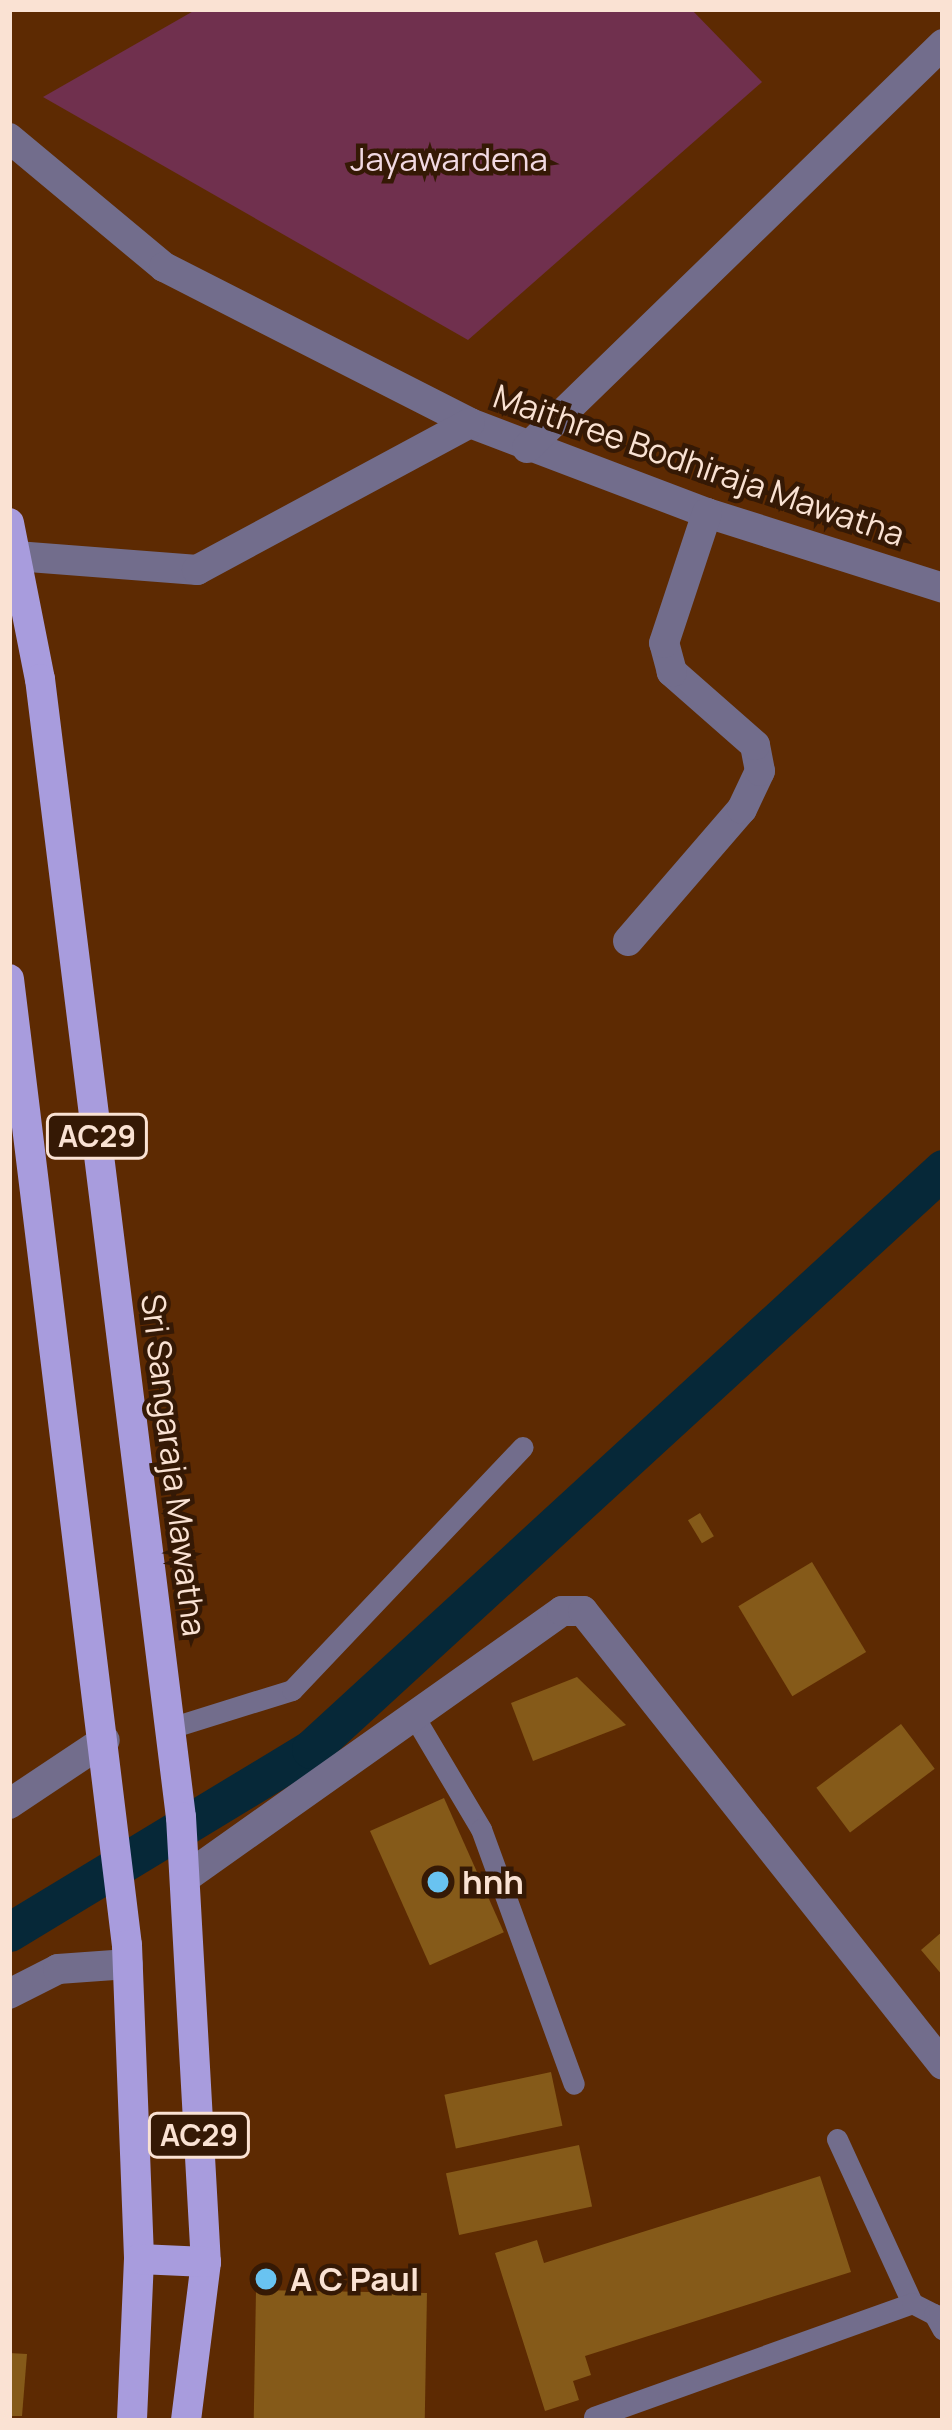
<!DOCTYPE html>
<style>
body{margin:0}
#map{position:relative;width:952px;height:2430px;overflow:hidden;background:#5d2a02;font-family:Manrope,sans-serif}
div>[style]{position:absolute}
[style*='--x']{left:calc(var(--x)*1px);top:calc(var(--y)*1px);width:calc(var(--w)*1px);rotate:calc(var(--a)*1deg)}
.green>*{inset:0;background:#70304e}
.canal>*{height:39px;margin:-19.5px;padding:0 19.5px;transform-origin:19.5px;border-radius:19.5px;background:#062838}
.building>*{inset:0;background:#855a19;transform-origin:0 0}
.service>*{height:21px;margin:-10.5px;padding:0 10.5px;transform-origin:10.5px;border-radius:10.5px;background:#726d8c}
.minor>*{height:30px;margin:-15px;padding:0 15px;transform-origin:15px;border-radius:15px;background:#726d8c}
.tertiary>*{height:30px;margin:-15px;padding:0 15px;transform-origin:15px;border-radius:15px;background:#726d8c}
.primary>*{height:30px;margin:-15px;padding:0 15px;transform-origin:15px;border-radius:15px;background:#a89cdd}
.dots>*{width:33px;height:33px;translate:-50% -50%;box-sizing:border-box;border:6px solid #351905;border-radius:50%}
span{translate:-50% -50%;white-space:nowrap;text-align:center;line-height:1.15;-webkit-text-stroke:9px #351905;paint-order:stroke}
.shield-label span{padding:3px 9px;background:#351905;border:3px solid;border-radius:9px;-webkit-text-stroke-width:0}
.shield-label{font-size:30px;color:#fae2d3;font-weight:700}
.park-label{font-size:33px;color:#f1d9e2}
.street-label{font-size:33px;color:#fae2d3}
.poi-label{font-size:33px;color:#fae2d3;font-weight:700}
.left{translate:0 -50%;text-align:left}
.frame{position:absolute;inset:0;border:12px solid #fae2d3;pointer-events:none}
</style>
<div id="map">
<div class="green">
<i style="clip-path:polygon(197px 9px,691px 9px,762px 82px,468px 340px,43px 97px)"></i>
</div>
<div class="canal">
<i style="--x:9;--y:1932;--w:353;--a:-31.2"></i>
<i style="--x:311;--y:1749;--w:858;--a:-42.54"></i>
</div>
<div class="building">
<i style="left:700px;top:1513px;width:27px;height:14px;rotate:59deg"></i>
<i style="left:812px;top:1562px;width:105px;height:86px;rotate:59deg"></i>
<i style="clip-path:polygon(577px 1677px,626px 1725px,533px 1761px,511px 1703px)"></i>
<i style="left:901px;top:1724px;width:56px;height:106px;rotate:53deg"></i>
<i style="left:444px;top:1798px;width:147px;height:81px;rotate:66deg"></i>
<i style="clip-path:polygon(943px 1931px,943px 1976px,921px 1950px)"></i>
<i style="left:551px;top:2072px;width:55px;height:109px;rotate:78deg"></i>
<i style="left:579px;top:2145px;width:63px;height:136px;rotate:78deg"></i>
<i style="clip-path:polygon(820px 2176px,851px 2272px,585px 2356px,591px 2375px,573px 2381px,579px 2400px,545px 2411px,495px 2253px,537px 2240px,544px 2263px)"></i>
<i style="left:256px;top:2290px;width:171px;height:131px;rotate:1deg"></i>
<i style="clip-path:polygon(9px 2353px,27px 2354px,22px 2416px,9px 2416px)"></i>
</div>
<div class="service">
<i style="--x:415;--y:1718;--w:129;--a:59.3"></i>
<i style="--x:481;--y:1829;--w:271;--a:70"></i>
<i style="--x:170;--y:1728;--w:128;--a:-17.3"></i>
<i style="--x:292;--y:1690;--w:335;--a:-46.5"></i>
<i style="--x:837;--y:2139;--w:180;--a:65.4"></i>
<i style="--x:594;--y:2417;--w:338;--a:-19.7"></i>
<i style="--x:912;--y:2303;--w:25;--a:27"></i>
<i style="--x:934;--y:2314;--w:18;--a:61"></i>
</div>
<div class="minor">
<i style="--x:9;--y:138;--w:202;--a:39.8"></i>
<i style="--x:164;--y:267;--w:343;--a:27"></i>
<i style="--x:470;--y:423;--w:254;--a:20.8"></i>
<i style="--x:707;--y:513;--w:248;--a:17.6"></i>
<i style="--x:527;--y:448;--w:580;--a:-44.16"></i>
<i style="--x:16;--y:556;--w:182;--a:4.4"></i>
<i style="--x:197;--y:570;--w:310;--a:-28.3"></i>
<i style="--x:628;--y:941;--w:174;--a:-49.2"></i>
<i style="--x:742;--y:809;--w:42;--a:-64.7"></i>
<i style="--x:760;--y:771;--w:26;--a:-101"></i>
<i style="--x:755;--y:745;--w:111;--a:-138.7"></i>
<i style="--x:672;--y:672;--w:30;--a:-105"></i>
<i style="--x:664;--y:643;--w:137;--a:-71.7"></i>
<i style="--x:185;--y:1878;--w:462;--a:-35.3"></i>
<i style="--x:562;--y:1611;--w:21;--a:0"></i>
<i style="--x:583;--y:1611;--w:579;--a:51.59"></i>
<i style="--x:9;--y:1994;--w:55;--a:-27"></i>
<i style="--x:58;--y:1969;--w:70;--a:-4.1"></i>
</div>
<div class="tertiary">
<i style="--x:9;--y:1804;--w:115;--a:-33.7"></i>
</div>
<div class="primary">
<i style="--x:9;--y:523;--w:159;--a:78.8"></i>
<i style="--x:40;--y:679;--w:1147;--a:82.94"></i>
<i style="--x:181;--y:1817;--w:446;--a:86.8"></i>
<i style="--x:206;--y:2262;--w:160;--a:97.2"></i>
<i style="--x:9;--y:979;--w:973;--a:83.04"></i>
<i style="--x:127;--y:1945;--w:314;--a:87.8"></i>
<i style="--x:139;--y:2259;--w:162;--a:92.5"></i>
<i style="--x:139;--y:2259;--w:67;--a:2.6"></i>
</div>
<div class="dots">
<i style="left:438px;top:1882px;background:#69c3f1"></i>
<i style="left:266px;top:2279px;background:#69c3f1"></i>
</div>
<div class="shield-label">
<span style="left:97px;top:1136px">AC29</span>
<span style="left:199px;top:2135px">AC29</span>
</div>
<div class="park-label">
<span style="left:449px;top:159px">Jayawardena</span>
</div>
<div class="street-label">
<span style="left:699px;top:465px;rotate:19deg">Maithree Bodhiraja Mawatha</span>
<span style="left:174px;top:1465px;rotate:83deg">Sri Sangaraja Mawatha</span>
</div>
<div class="poi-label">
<span class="left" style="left:462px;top:1882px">hnh</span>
<span class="left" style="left:290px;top:2279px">A C Paul</span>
</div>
<div class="frame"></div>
</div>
